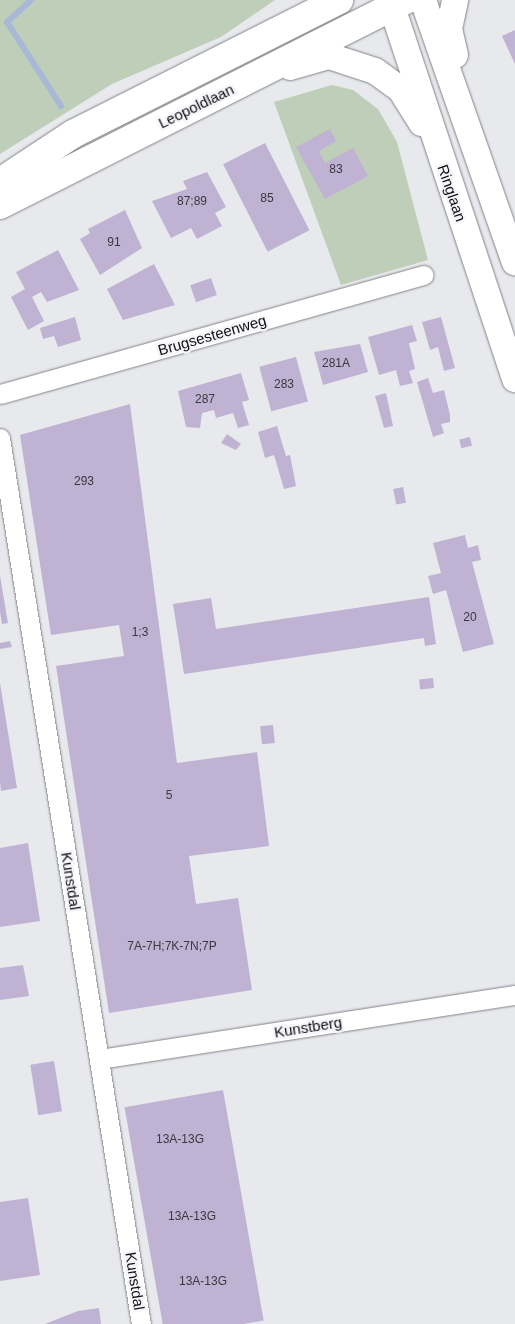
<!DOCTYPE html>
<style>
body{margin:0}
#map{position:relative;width:515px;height:1324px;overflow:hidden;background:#e8e9ed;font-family:Arial,sans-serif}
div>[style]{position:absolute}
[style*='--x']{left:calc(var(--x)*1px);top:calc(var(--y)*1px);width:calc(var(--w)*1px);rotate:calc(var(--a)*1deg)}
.green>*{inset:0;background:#beceb8}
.stream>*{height:6px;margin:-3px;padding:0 3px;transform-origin:3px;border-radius:3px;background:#a8b8d6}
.building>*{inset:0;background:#bfb2d2;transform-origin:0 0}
.roads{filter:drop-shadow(0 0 1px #838387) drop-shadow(0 0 1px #838387)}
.minor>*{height:19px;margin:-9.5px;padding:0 9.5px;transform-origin:9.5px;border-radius:9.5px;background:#fff}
.secondary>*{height:26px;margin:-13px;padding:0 13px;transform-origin:13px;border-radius:13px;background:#fff}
.primary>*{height:28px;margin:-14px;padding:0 14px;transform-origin:14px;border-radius:14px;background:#fff}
span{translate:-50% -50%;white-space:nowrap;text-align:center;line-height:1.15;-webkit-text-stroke:5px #f5f6fa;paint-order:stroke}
.number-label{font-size:12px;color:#3c3841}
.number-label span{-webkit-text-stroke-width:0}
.street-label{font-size:15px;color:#101011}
</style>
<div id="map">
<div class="green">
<i style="clip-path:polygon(0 0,275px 0,221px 37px,112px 84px,0 154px)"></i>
<i style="clip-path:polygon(332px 85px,353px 90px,378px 109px,397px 142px,428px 260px,341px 285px,274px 102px)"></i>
</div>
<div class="stream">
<i style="--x:31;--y:0;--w:33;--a:137"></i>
<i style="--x:7;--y:22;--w:100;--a:57.3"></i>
</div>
<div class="building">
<i style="clip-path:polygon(515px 30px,515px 64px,502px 36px)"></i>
<i style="clip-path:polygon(330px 129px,336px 141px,319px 151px,325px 163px,353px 148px,368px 176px,325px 199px,296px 147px)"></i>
<i style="left:265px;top:143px;width:98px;height:47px;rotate:63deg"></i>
<i style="clip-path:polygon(207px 172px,226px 207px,215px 213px,222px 226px,197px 239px,191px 228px,171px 238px,152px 201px,187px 189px,183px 181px)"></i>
<i style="clip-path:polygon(125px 210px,142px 248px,100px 275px,80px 239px,90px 233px,88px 229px)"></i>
<i style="clip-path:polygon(58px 250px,79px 290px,47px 302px,41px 292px,32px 297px,44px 321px,28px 330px,11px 297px,25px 289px,16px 272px)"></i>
<i style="clip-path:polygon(154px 264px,175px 305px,123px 320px,107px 289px)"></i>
<i style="left:211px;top:278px;width:18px;height:22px;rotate:71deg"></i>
<i style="clip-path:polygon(75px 317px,81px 340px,58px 347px,54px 336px,43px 339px,40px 328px)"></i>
<i style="clip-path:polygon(441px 317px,455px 368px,444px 371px,438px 347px,430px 350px,422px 322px)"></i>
<i style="clip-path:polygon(412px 325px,417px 341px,409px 343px,415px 369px,409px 371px,413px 383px,400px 386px,396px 370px,379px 375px,368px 337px)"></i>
<i style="clip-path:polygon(360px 344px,368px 372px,323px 385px,314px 352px)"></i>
<i style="left:296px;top:357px;width:46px;height:38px;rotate:75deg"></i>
<i style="clip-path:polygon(241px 373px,249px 400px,242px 402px,249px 425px,238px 428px,233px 413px,216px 418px,214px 410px,202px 413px,200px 428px,186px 427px,178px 391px)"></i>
<i style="clip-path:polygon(428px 378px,433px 393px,444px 390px,450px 415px,450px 422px,441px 424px,444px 433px,433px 437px,417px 382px)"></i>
<i style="clip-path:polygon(386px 393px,393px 426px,384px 428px,375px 396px)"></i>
<i style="clip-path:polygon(130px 404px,177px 763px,257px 752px,269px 846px,189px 856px,196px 904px,238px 898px,252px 990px,109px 1013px,56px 666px,124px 656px,120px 631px,119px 625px,51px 635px,20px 435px)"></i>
<i style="clip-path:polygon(277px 426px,286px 456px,290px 455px,296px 486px,284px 489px,274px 455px,265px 458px,258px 432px)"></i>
<i style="clip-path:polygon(227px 434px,241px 444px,236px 450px,221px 443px)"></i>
<i style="left:470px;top:437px;width:9px;height:11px;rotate:77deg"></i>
<i style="left:403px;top:487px;width:16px;height:10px;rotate:79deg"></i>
<i style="clip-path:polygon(465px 535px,468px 548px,478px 545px,481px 560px,472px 562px,494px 644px,463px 652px,446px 590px,433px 594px,428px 576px,441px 573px,433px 543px)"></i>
<i style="clip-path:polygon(0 576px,8px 623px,2px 624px,0 612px)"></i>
<i style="clip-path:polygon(429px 597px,436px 644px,425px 646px,424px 638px,184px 674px,173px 604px,211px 598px,216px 629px)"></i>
<i style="clip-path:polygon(10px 641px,12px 647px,0 649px,0 643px)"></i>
<i style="left:433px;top:678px;width:10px;height:14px;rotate:84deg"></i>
<i style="clip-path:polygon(0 683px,17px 788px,1px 791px,0 782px)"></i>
<i style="left:273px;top:725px;width:18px;height:13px;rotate:84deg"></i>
<i style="clip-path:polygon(28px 843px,40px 921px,0 927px,0 848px)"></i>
<i style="clip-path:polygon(23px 965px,29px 996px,0 1000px,0 968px)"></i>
<i style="left:54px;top:1061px;width:51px;height:24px;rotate:81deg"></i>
<i style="left:223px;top:1090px;width:234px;height:100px;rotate:80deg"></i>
<i style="clip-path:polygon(28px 1198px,40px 1275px,0 1281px,0 1202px)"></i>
<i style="clip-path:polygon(99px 1308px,101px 1324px,45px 1324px,78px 1311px)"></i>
</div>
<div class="roads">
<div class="minor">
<i style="--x:0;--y:394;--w:440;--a:-15.7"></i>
<i style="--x:0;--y:438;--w:897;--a:80.96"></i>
<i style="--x:100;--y:1059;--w:420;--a:-8.8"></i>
</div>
<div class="secondary">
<i style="--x:423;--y:0;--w:278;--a:70.7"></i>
<i style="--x:392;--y:7;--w:392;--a:71.7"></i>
<i style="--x:455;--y:55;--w:27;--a:-103"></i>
<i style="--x:449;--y:29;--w:30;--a:-78"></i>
<i style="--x:290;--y:67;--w:41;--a:-15.8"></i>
<i style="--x:329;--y:56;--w:48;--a:18.1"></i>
<i style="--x:375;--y:71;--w:32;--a:36"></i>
<i style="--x:401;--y:90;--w:39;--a:58"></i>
</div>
<div class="primary">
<i style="--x:0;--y:182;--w:87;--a:-33.3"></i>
<i style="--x:73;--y:134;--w:298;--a:-26.7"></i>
<i style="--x:0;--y:205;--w:455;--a:-26.8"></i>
</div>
</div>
<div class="number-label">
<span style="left:336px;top:170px">83</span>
<span style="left:267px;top:199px">85</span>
<span style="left:192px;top:202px">87;89</span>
<span style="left:114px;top:243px">91</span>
<span style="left:336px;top:364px">281A</span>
<span style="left:284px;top:385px">283</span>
<span style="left:205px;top:400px">287</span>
<span style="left:84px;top:482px">293</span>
<span style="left:470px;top:618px">20</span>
<span style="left:140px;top:633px">1;3</span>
<span style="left:169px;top:796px">5</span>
<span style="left:172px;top:947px">7A-7H;7K-7N;7P</span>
<span style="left:180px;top:1140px">13A-13G</span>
<span style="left:192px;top:1217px">13A-13G</span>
<span style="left:203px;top:1282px">13A-13G</span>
</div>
<div class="street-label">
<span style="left:196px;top:106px;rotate:-26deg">Leopoldlaan</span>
<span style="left:452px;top:193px;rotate:71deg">Ringlaan</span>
<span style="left:212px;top:335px;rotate:-16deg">Brugsesteenweg</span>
<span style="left:71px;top:881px;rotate:81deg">Kunstdal</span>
<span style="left:308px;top:1027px;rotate:-9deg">Kunstberg</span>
<span style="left:135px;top:1281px;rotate:81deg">Kunstdal</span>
</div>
</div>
